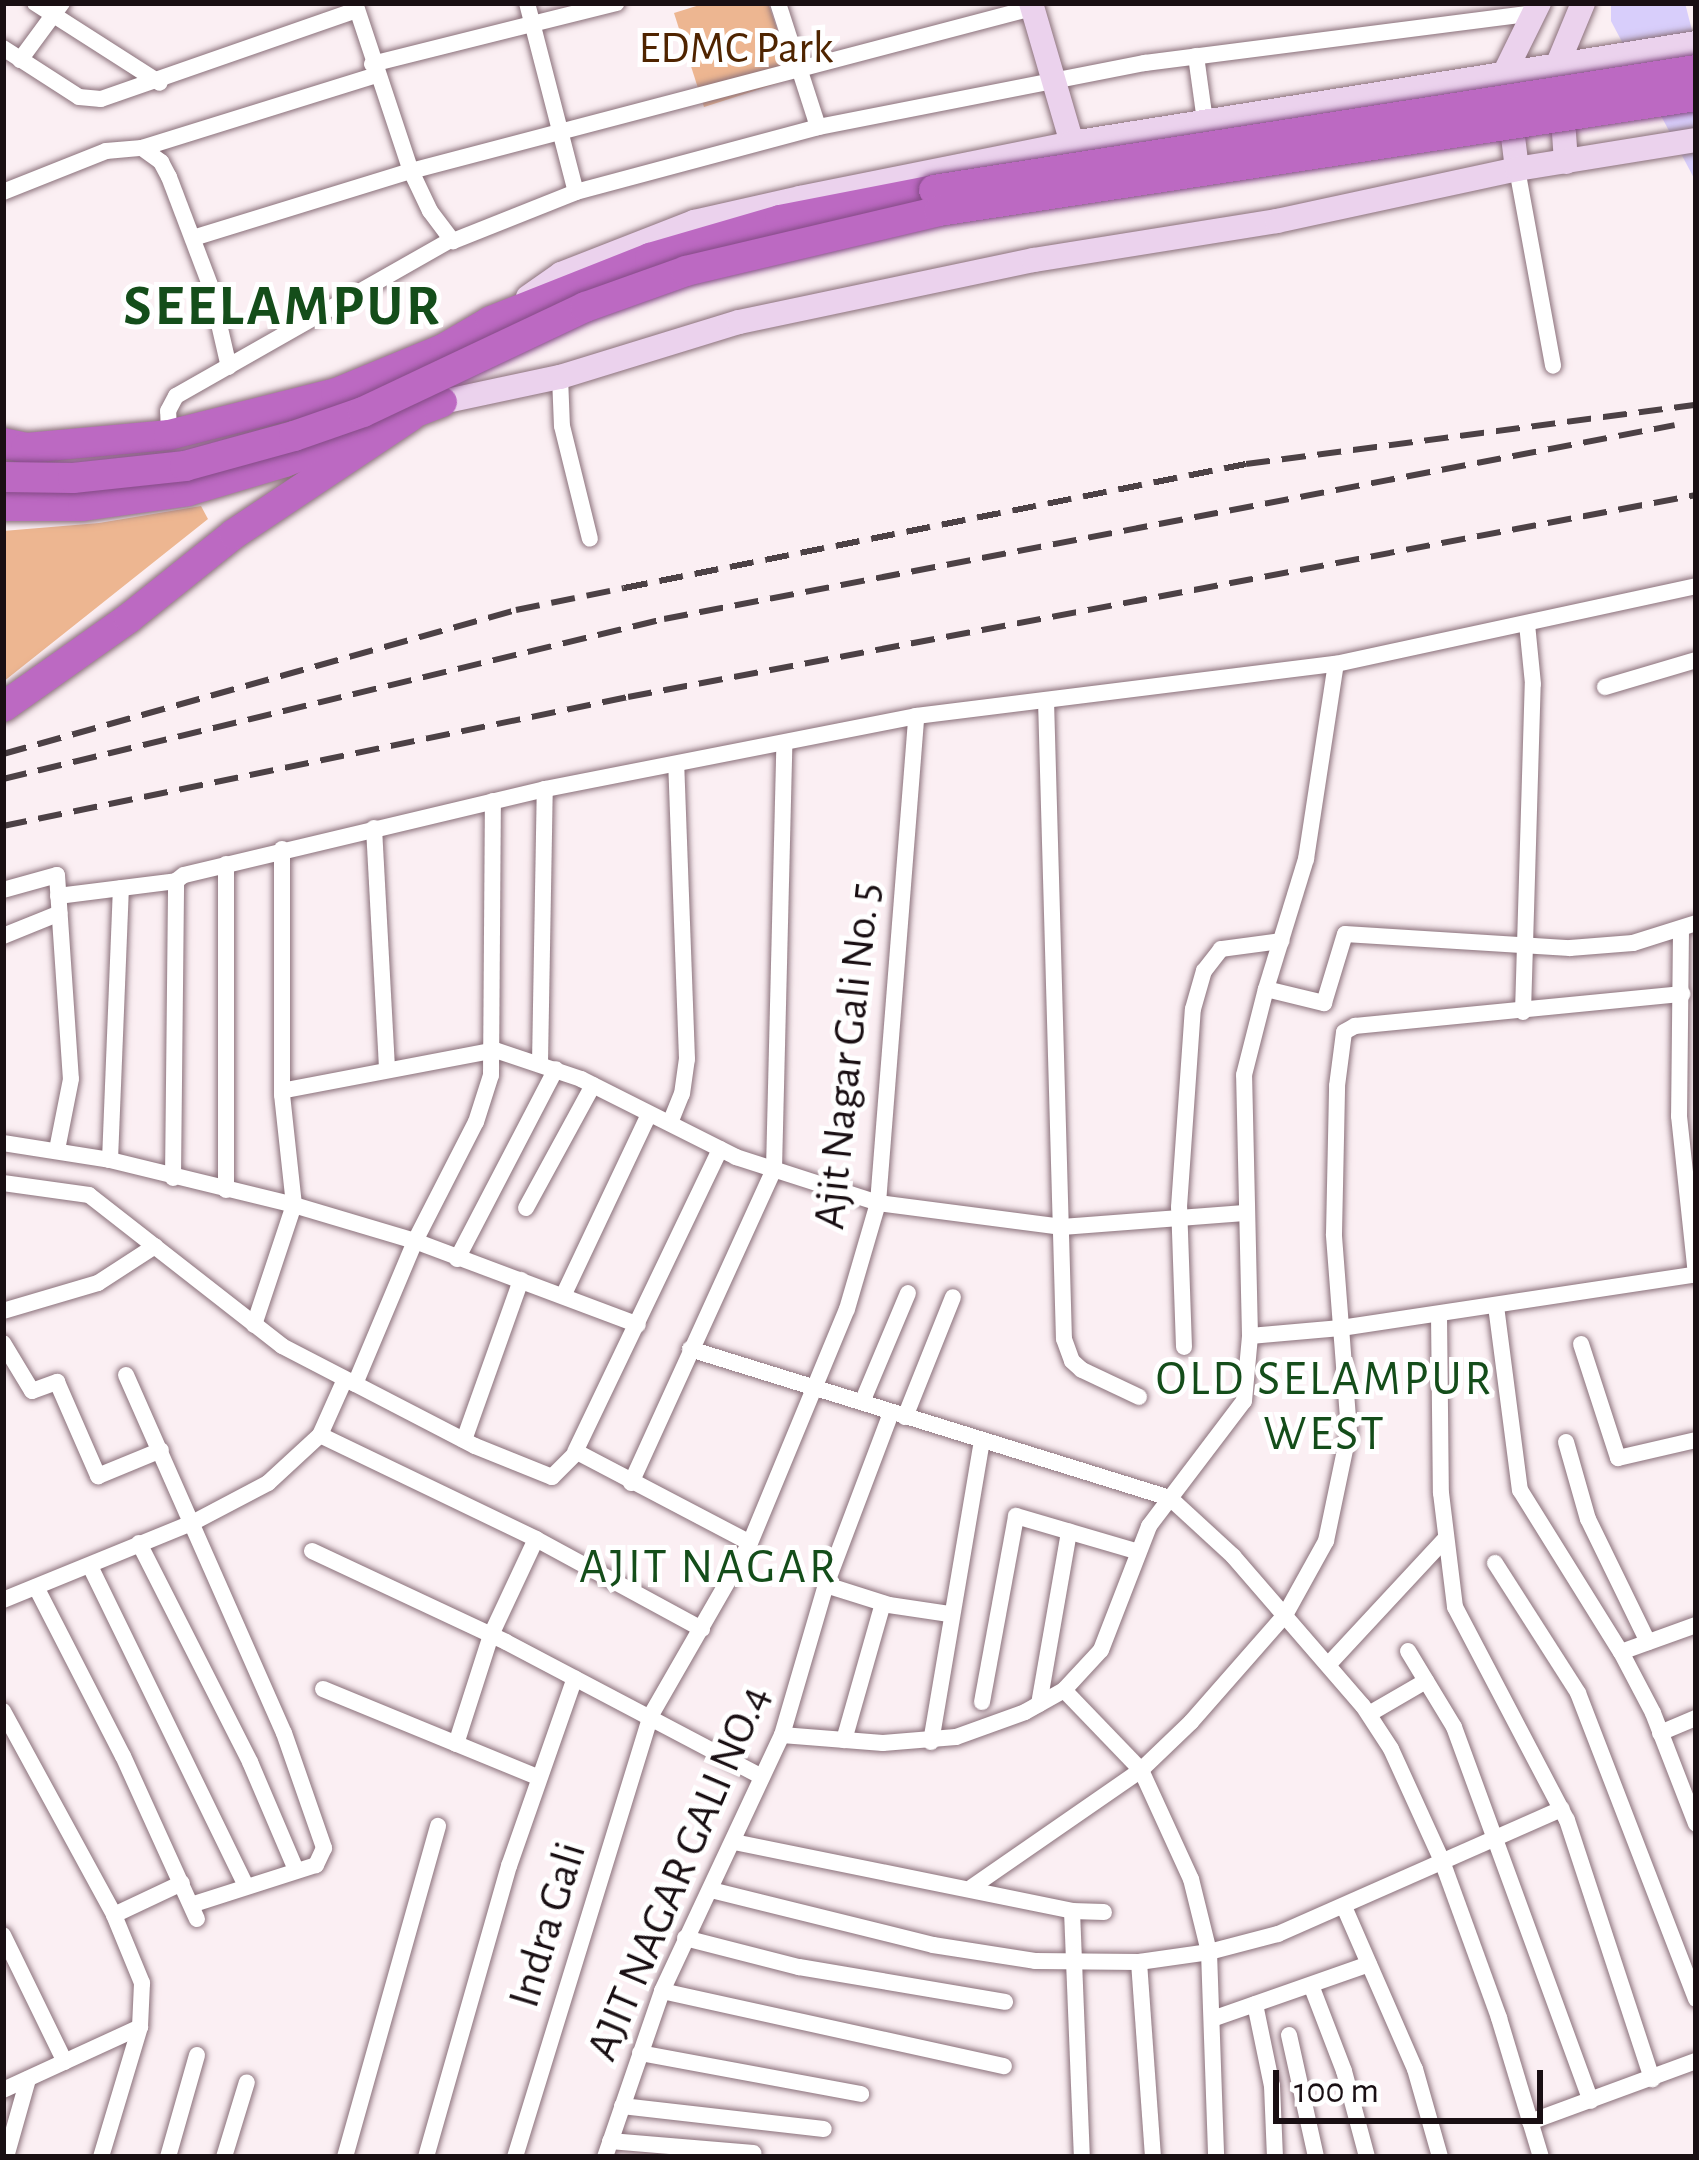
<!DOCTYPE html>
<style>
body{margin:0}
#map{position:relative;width:1699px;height:2160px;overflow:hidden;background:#fbeff3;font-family:"Alegreya Sans",sans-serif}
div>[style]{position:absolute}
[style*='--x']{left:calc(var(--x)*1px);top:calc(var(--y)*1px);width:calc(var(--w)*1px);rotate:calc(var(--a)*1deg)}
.green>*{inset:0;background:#edb691}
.water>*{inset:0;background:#d8cefb}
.roads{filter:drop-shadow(0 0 3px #8a707a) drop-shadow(0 0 3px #8a707a)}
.street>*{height:16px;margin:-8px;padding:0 8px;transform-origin:8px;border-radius:8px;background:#fff}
.secondary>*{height:24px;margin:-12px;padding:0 12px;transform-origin:12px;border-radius:12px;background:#ebd2ed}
.highway>*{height:30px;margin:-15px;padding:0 15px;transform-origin:15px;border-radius:15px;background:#bc69c2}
.rail>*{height:6px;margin-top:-3px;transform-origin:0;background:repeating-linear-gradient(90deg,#4c4145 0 24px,transparent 0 36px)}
.bridges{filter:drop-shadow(0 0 3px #834a85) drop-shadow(0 0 3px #834a85)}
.highway-bridge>*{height:30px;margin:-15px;padding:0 15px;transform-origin:15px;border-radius:15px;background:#bc69c2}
span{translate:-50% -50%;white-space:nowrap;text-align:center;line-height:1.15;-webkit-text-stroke:10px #fff;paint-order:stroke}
.park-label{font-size:45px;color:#4f2400}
.street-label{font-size:45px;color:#190f13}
.neighbourhood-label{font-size:48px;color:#144d1a;letter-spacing:3px}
.district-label{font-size:57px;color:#144d1a;font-weight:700;letter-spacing:3px}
.frame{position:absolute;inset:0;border:6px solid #190f13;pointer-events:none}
.scale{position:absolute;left:1273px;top:2070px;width:270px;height:54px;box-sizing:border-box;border:6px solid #190f13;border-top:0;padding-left:15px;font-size:36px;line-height:42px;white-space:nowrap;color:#190f13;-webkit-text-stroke:9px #fff;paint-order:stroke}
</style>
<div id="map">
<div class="green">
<i style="clip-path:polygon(706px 3px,768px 3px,794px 78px,704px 107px,674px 13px)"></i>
<i style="clip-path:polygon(201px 506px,208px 519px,3px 682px,3px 531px,99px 523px)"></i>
</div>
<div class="water">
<i style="clip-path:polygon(1611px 3px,1685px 3px,1696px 46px,1696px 182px,1611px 21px)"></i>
</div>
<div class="roads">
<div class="street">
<i style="--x:35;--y:3;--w:148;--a:32.6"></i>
<i style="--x:355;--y:3;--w:177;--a:71.6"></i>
<i style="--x:411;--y:171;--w:44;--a:64.6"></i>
<i style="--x:430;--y:211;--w:38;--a:53"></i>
<i style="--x:453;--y:241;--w:132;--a:-21.7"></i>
<i style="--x:576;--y:192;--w:251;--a:-15"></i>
<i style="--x:818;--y:127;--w:333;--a:-11.1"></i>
<i style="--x:1145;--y:63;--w:393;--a:-7.3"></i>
<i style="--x:527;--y:3;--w:195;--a:75.5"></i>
<i style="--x:778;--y:3;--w:130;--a:72.1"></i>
<i style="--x:3;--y:48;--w:90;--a:32.8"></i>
<i style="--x:79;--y:97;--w:22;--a:5"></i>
<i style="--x:101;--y:99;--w:271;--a:-19.2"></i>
<i style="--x:1196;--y:56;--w:66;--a:82.1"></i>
<i style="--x:20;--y:60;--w:71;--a:-53.6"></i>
<i style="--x:372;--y:64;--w:252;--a:-14"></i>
<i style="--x:142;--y:148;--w:24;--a:36"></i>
<i style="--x:161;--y:162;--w:17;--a:62"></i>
<i style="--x:169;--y:177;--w:116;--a:69.2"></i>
<i style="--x:210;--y:285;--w:84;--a:77"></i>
<i style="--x:1517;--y:169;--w:200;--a:79.6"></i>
<i style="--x:3;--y:192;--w:111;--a:-21.7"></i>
<i style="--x:106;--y:151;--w:36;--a:-5"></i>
<i style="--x:142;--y:148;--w:246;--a:-17.3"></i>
<i style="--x:193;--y:238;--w:228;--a:-17.1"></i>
<i style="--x:411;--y:171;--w:642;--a:-14.71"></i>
<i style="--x:560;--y:377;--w:49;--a:87.7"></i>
<i style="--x:562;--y:426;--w:116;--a:76.1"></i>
<i style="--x:169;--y:435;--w:24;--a:-92"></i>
<i style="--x:168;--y:411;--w:17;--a:-62"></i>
<i style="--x:176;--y:396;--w:314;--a:-29.6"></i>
<i style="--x:1605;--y:687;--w:95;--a:-16.5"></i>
<i style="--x:1046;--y:700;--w:639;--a:88.39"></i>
<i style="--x:1064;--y:1339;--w:23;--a:70"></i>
<i style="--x:1072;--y:1361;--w:13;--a:42"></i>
<i style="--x:1082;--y:1370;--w:63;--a:25.3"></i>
<i style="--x:374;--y:828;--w:241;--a:86.9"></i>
<i style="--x:226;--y:864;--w:326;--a:90"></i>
<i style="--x:3;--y:890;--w:56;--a:-15.5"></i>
<i style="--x:57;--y:875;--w:204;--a:86.1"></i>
<i style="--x:71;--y:1079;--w:72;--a:101.2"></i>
<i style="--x:58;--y:896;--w:119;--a:-7.2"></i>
<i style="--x:1681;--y:930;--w:186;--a:90.6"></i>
<i style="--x:1679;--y:1116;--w:161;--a:83.9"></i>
<i style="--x:3;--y:936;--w:61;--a:-22"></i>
<i style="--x:1266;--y:989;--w:136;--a:-72.9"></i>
<i style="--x:1306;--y:859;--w:197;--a:-81.3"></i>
<i style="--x:1523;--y:1012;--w:328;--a:-88.3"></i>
<i style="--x:1533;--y:684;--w:60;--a:-95.7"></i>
<i style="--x:540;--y:1063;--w:274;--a:-89"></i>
<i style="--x:286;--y:1090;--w:213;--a:-10.8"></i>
<i style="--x:495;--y:1050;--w:91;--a:18.6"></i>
<i style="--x:581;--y:1079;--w:174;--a:26.7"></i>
<i style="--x:736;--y:1157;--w:149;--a:17.9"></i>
<i style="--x:878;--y:1203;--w:186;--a:7.4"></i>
<i style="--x:1062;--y:1227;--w:183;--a:-4.4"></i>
<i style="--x:670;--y:1123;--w:31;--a:-68"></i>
<i style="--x:682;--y:1094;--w:35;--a:-82"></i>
<i style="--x:687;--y:1059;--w:295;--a:-92.1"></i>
<i style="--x:3;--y:1143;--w:108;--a:9"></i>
<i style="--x:110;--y:1160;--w:189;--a:13.7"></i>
<i style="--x:294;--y:1205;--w:126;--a:16.6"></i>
<i style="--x:415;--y:1241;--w:238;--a:20.6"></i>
<i style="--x:110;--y:1160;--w:272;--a:-87.7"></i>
<i style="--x:173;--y:1178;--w:297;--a:-89.4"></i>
<i style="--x:176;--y:881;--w:10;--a:-37"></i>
<i style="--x:184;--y:875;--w:371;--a:-13.4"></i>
<i style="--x:545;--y:789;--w:378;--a:-11.1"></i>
<i style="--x:916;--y:716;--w:423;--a:-7.1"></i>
<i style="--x:1336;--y:664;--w:368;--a:-12.2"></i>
<i style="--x:3;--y:1183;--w:87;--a:7.9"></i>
<i style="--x:89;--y:1195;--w:245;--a:38"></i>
<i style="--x:282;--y:1346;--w:217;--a:27.4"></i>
<i style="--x:475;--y:1446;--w:83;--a:21.9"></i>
<i style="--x:552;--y:1477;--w:35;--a:-45"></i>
<i style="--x:577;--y:1452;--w:195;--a:27.7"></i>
<i style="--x:526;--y:1208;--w:140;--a:-61.4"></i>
<i style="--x:457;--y:1259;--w:214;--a:-62.5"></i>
<i style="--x:564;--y:1294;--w:199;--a:-64.7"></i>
<i style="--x:1496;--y:1306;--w:186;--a:82.6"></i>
<i style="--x:1520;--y:1490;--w:191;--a:58.1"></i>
<i style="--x:1621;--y:1652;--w:69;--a:62.3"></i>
<i style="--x:1653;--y:1713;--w:119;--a:68.8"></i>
<i style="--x:3;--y:1311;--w:99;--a:-16.4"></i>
<i style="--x:98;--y:1283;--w:68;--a:-33"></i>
<i style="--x:1439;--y:1314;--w:179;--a:89.4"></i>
<i style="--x:1441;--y:1493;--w:115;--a:83"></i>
<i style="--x:1455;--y:1607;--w:241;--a:62.3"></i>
<i style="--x:1567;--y:1820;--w:273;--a:71.8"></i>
<i style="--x:254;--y:1325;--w:126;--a:-71.6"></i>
<i style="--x:294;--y:1205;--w:111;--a:-96.2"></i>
<i style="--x:282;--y:1095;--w:246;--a:-90"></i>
<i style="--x:1250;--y:1336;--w:91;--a:-5"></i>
<i style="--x:1341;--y:1328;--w:359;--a:-8.6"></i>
<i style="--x:3;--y:1343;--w:56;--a:58.9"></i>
<i style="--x:32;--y:1391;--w:27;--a:-20"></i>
<i style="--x:57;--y:1382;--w:103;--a:66.4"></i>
<i style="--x:98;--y:1476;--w:68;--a:-22.4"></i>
<i style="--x:1581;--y:1344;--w:120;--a:72"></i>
<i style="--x:1618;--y:1458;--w:80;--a:-13"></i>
<i style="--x:1184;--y:1347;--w:140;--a:-92"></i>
<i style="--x:1179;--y:1207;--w:198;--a:-86"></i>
<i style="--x:1193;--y:1009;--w:40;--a:-74"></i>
<i style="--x:1204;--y:971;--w:28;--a:-52"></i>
<i style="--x:1221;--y:949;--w:61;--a:-7.6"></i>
<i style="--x:690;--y:1349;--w:503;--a:17.25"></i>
<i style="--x:1170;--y:1498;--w:86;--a:42.6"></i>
<i style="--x:1233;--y:1556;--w:198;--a:49.1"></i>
<i style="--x:1363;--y:1706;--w:51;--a:56.9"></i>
<i style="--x:1391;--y:1749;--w:123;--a:65.5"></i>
<i style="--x:1442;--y:1861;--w:167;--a:70"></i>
<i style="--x:1499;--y:2018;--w:145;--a:73.2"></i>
<i style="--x:126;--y:1375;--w:391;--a:66.2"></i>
<i style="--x:284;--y:1733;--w:122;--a:70.8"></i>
<i style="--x:324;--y:1848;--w:19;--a:115"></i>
<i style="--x:316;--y:1865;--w:131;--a:162.3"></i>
<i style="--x:355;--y:1384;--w:155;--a:-67.2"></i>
<i style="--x:415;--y:1241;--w:134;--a:-62.9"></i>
<i style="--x:476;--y:1122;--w:49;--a:-72.3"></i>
<i style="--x:491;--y:1075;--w:274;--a:-89.6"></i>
<i style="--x:863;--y:1400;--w:116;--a:-67.2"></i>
<i style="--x:905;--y:1417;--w:129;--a:-68.2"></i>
<i style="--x:320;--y:1435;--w:240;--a:25.7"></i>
<i style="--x:536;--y:1539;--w:189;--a:28.5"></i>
<i style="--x:464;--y:1440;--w:170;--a:-70.4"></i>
<i style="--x:1566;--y:1442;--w:80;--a:74.1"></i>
<i style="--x:1588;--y:1519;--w:137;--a:64"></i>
<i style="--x:575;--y:1452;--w:336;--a:-64.4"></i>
<i style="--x:631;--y:1483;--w:345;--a:-65.5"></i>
<i style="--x:774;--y:1169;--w:424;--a:-88.6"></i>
<i style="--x:139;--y:1543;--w:246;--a:63.1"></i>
<i style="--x:250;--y:1762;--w:117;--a:66.9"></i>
<i style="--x:312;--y:1551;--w:214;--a:25.1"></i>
<i style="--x:506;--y:1642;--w:289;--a:27.8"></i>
<i style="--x:1495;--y:1563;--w:154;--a:57.4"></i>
<i style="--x:1578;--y:1693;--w:328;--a:68.9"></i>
<i style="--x:90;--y:1566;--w:354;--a:64"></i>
<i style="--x:826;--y:1585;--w:66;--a:17.6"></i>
<i style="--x:889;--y:1605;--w:61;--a:8.5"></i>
<i style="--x:36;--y:1587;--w:190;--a:62.8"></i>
<i style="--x:123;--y:1756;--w:179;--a:65.6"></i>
<i style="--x:3;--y:1600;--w:206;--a:-22.2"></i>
<i style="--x:194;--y:1522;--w:84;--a:-27.8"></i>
<i style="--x:268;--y:1483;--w:71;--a:-42.7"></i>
<i style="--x:320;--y:1435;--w:61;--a:-65.9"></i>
<i style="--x:1408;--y:1651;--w:89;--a:58.8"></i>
<i style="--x:1454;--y:1727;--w:398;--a:69.9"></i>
<i style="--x:1621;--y:1652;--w:80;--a:-19.8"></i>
<i style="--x:1328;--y:1665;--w:172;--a:-47.1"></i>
<i style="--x:323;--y:1689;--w:232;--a:22.3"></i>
<i style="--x:1064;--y:1690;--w:111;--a:46.1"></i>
<i style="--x:1141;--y:1770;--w:120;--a:65.4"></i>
<i style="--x:1191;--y:1879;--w:75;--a:76.1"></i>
<i style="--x:1209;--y:1952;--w:205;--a:88"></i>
<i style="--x:982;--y:1702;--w:189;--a:-79.6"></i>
<i style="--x:1016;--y:1516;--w:125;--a:16.3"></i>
<i style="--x:1039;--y:1704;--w:175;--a:-80.1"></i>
<i style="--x:3;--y:1711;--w:232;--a:61.4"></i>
<i style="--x:114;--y:1915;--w:74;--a:67.6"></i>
<i style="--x:142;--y:1983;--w:44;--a:92.6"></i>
<i style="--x:140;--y:2027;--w:136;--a:106.7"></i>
<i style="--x:1369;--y:1714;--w:66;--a:-30.1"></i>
<i style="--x:1660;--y:1733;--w:39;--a:-23"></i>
<i style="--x:782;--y:1735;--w:101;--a:4.5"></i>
<i style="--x:883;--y:1743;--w:73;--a:-4.7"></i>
<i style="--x:956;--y:1737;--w:73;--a:-19.9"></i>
<i style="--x:1025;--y:1712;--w:45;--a:-29.4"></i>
<i style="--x:1064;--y:1690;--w:54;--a:-47.2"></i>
<i style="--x:1101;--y:1650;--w:133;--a:-68.8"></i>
<i style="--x:1149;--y:1526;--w:157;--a:-52.8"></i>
<i style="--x:1244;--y:1401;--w:65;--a:-84.7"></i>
<i style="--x:1250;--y:1336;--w:261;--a:-91.3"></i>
<i style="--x:1244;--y:1075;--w:89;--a:-75.7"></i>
<i style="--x:1266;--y:989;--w:60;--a:13.6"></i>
<i style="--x:1324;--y:1003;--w:72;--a:-73.1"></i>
<i style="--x:1345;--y:934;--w:225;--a:3.6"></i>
<i style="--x:1570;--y:948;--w:63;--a:-4.5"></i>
<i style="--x:1633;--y:943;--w:66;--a:-17.6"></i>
<i style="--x:844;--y:1740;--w:142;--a:-74.1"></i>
<i style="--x:931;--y:1742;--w:306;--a:-80.4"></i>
<i style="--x:456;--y:1744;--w:114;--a:-72.2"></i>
<i style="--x:491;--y:1635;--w:106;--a:-64.9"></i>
<i style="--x:734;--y:1842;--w:345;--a:11.5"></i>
<i style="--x:1072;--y:1911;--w:32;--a:2"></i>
<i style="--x:972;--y:1887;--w:206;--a:-34.7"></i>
<i style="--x:1141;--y:1770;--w:69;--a:-43.8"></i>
<i style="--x:1191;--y:1722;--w:142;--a:-48.7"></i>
<i style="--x:1285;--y:1615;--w:85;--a:-61"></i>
<i style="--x:1326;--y:1541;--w:112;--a:-78.2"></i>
<i style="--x:1349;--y:1431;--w:198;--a:-94.4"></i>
<i style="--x:1334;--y:1234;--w:148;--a:-88.8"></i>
<i style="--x:1337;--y:1086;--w:54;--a:-82.6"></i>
<i style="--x:1344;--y:1032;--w:13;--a:-29"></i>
<i style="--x:1355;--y:1026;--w:329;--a:-5.6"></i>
<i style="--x:711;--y:1890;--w:229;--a:13.9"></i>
<i style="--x:933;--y:1945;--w:103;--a:8.9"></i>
<i style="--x:1035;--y:1961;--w:104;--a:0.6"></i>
<i style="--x:1139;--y:1962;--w:71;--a:-8.1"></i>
<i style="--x:1209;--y:1952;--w:71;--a:-14.6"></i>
<i style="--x:1278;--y:1934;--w:310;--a:-23.8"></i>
<i style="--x:1345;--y:1909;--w:175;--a:66.4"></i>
<i style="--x:1415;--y:2069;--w:91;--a:74.1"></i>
<i style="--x:1072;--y:1911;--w:246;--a:87.7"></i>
<i style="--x:114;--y:1915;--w:75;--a:-25.2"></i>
<i style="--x:3;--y:1935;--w:141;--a:64"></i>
<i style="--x:685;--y:1938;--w:118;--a:14.3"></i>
<i style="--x:799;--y:1967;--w:209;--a:9.6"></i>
<i style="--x:1139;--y:1962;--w:196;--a:85.9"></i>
<i style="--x:1311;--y:1985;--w:92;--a:69"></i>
<i style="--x:1344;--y:2071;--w:89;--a:75"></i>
<i style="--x:662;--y:1991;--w:350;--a:12.4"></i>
<i style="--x:1255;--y:2004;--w:84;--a:78.3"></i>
<i style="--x:1272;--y:2086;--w:71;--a:87.6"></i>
<i style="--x:1215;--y:2018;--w:163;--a:-19.3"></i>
<i style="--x:1289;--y:2035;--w:125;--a:77.5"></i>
<i style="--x:640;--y:2053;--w:225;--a:10.5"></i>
<i style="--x:3;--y:2090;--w:151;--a:-24.7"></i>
<i style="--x:622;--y:2106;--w:203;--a:6.5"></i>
<i style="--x:1530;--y:2122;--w:177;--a:-20.2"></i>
<i style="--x:610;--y:2141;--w:144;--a:4.8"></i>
<i style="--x:6;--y:2157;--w:81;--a:-74.2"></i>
<i style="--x:168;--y:2157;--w:106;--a:-74.1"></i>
<i style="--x:224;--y:2157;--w:78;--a:-73"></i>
<i style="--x:345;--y:2157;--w:344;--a:-74.3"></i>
<i style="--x:426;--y:2157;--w:303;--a:-74.1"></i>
<i style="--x:509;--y:1866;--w:199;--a:-70.7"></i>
<i style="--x:515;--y:2157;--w:462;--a:-72.9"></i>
<i style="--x:651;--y:1715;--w:198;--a:-60.1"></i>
<i style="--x:750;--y:1543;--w:253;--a:-67.5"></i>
<i style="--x:847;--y:1309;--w:110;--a:-73.7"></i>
<i style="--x:878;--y:1203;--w:488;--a:-85.5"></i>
<i style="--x:605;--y:2157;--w:176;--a:-71"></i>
<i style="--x:662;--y:1991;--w:283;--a:-64.9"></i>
<i style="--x:782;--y:1735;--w:156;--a:-73.7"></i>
<i style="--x:826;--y:1585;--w:184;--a:-69.3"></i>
</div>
<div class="secondary">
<i style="--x:1031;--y:3;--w:146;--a:73.7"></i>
<i style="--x:1566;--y:162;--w:101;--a:-94"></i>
<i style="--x:1559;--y:61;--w:63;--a:-67.5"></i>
<i style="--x:1517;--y:169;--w:98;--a:-97.1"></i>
<i style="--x:1505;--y:72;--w:77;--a:-63.8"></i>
<i style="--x:528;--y:297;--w:40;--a:-34.9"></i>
<i style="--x:561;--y:274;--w:143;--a:-21.4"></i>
<i style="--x:694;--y:222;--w:109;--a:-12.8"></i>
<i style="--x:800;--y:198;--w:278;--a:-11.4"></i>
<i style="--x:1072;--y:143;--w:632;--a:-9.1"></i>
<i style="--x:442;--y:402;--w:121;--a:-12"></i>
<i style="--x:560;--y:377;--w:187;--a:-17.1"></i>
<i style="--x:739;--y:322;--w:301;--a:-11.9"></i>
<i style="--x:1034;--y:260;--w:246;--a:-9.1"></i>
<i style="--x:1277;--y:221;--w:246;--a:-12.2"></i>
<i style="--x:1517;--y:169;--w:181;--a:-9.2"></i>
</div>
<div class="highway">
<i style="--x:3;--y:443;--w:24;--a:12"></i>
<i style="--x:26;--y:448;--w:144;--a:-5.2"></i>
<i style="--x:169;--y:435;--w:172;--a:-14.1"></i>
<i style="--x:336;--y:393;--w:118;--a:-22.4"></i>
<i style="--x:445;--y:348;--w:53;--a:-30.4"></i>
<i style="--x:491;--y:321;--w:171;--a:-21.6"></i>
<i style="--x:650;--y:258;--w:135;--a:-16.3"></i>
<i style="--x:780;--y:220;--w:157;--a:-11"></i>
<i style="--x:3;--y:506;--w:80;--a:0"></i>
<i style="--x:83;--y:506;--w:106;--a:-8.1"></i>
<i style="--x:188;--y:491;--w:101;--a:-16.6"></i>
<i style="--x:285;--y:462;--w:168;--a:-20.9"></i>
<i style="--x:3;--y:707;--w:154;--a:-35.2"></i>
<i style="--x:129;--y:618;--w:134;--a:-38.7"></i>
<i style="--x:234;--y:534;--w:213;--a:-33.7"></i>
</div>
</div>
<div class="rail">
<i style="--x:3;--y:754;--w:533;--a:-15.68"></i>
<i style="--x:516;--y:610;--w:110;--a:-11.5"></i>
<i style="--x:624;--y:588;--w:634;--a:-11.27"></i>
<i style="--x:1246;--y:464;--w:454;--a:-7.5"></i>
<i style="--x:3;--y:779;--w:680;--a:-13.61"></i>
<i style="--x:664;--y:619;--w:1029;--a:-10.86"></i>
<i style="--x:3;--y:826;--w:638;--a:-11.66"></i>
<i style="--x:628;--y:697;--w:1087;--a:-10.71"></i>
</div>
<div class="bridges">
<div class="highway-bridge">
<i style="--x:934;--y:190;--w:771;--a:-8.95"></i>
<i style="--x:3;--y:477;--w:70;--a:0.8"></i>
<i style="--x:73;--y:478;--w:113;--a:-6.1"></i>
<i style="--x:185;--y:466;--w:113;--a:-15.4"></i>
<i style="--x:294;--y:436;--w:73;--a:-19.2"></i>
<i style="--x:363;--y:412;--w:246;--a:-25.3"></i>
<i style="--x:585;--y:307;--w:107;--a:-19.6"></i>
<i style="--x:686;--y:271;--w:260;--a:-13.3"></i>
<i style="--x:939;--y:211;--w:766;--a:-8.64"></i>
</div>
</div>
<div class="park-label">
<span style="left:736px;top:49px">EDMC Park</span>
</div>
<div class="street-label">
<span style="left:848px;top:1056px;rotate:-84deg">Ajit Nagar Gali No. 5</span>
<span style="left:679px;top:1873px;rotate:-67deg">AJIT NAGAR GALI NO.4</span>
<span style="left:548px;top:1925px;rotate:-73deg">Indra Gali</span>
</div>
<div class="neighbourhood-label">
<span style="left:1325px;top:1408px">OLD SELAMPUR<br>WEST</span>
<span style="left:709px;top:1569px">AJIT NAGAR</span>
</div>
<div class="district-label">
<span style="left:283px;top:307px">SEELAMPUR</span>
</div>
<div class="frame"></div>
<div class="scale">100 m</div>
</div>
